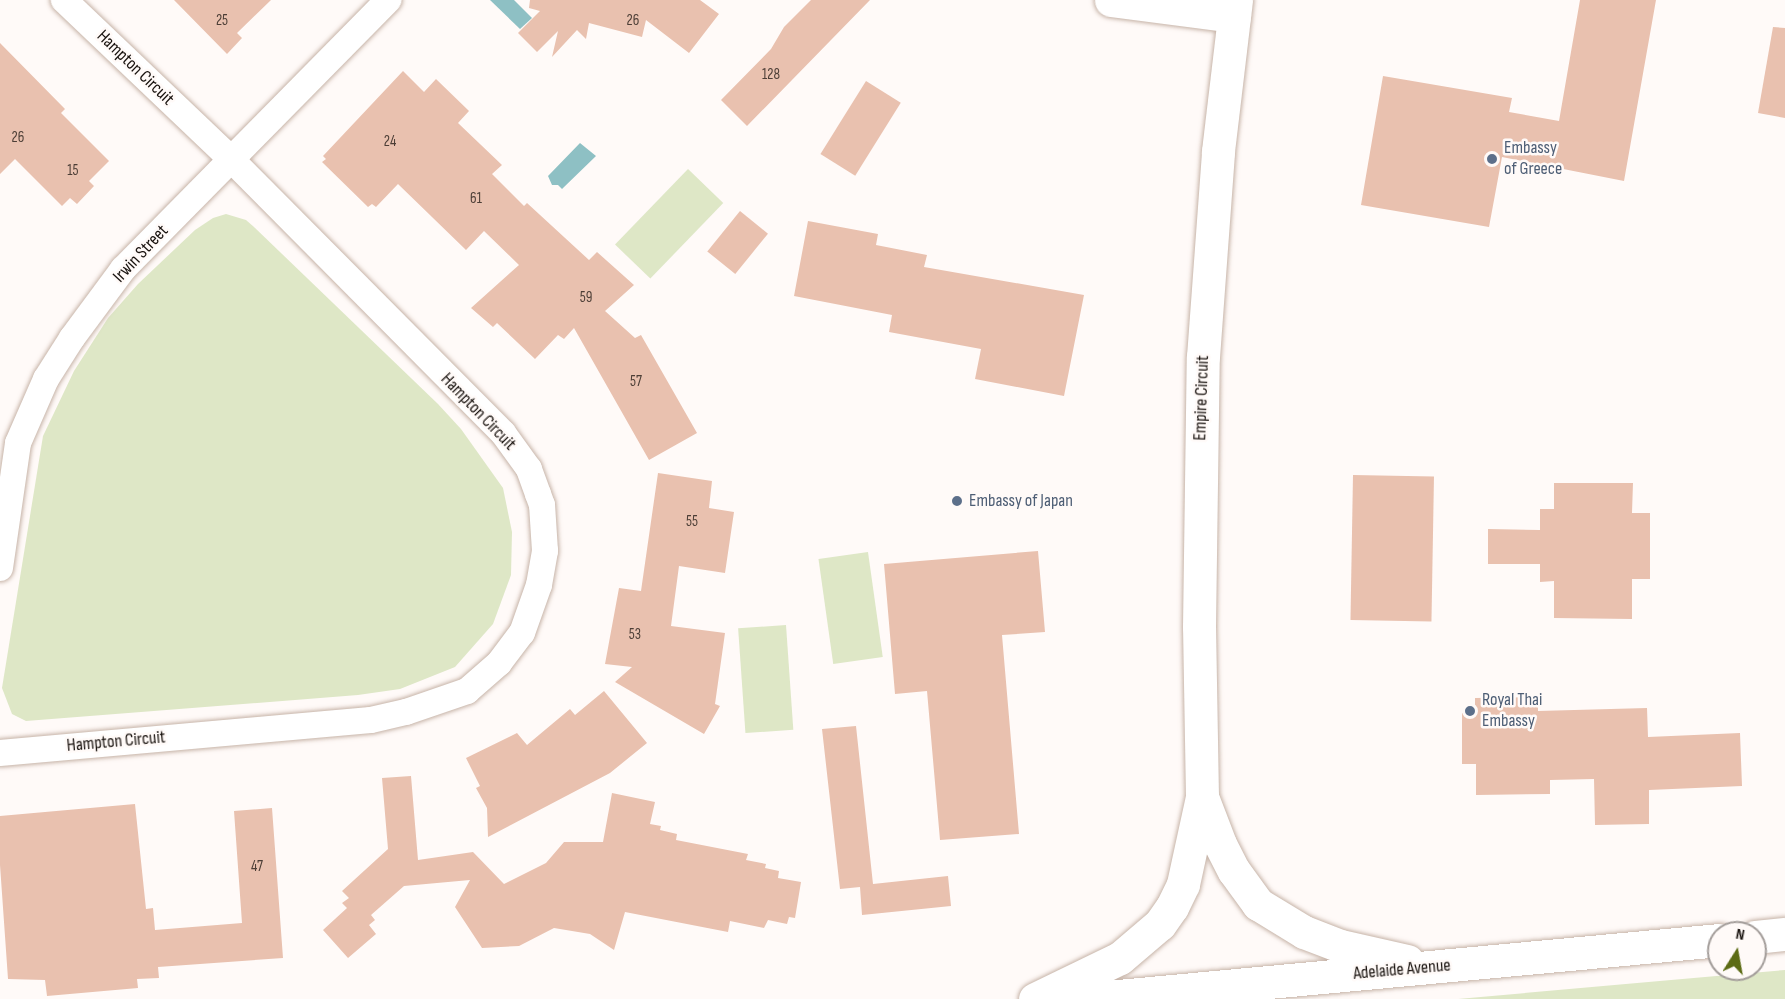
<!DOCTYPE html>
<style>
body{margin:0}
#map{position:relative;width:1785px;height:999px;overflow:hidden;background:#fffaf8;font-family:"Sofia Sans Condensed",sans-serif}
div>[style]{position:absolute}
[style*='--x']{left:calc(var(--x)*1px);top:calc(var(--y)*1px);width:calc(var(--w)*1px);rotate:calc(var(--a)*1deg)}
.green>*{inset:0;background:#dee7c6;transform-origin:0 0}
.water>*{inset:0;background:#8ec0c4}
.building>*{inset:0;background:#e9c1af;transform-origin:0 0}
.roads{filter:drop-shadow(0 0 2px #c7b4a8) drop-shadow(0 0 2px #c7b4a8)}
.street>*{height:26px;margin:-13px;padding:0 13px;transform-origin:13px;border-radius:13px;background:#fff}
.secondary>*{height:33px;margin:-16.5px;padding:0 16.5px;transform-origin:16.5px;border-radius:16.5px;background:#fff}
.highway>*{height:33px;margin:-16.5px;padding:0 16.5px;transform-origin:16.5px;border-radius:16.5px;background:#fff}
.dots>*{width:16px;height:16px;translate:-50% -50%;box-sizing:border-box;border:3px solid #fffaf8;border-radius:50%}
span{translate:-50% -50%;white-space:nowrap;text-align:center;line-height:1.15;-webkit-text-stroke:5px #fffaf8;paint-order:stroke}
.number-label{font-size:15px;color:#4c3e36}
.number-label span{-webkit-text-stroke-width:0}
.street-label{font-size:18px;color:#18120e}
.service-label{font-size:18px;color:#4e5e75}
.left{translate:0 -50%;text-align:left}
.north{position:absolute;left:1707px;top:921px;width:60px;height:60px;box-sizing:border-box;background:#fffaf8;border:2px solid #a39d9a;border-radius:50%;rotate:11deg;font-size:16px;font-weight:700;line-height:24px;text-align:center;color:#18120e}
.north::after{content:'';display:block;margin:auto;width:21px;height:27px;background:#5c6b14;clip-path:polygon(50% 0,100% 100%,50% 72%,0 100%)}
</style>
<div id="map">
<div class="green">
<i style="left:688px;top:169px;width:49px;height:105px;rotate:44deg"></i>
<i style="clip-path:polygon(226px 214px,246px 220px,254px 227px,438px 404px,461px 429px,503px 488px,512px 532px,511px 575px,493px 624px,455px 667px,400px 689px,358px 695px,26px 721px,12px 714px,2px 688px,43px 436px,74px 371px,108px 318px,138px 284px,195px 230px,213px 218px)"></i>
<i style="left:868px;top:552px;width:106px;height:50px;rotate:82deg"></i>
<i style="left:786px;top:625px;width:105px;height:48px;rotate:86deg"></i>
<i style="clip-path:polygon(1785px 970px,1785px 999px,1458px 999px,1705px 977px)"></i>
</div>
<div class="water">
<i style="clip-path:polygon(490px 0,514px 0,532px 18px,520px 29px)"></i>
<i style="clip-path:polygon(580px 143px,596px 156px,562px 189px,558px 185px,552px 185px,548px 176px)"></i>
</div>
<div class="building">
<i style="clip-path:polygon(174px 0,271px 0,237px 33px,242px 38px,227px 54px)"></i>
<i style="clip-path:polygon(530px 0,700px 0,719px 14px,689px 53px,646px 20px,642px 37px,589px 23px,586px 39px,577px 30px,552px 57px,558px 31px,537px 52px,518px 33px,540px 11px,529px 8px)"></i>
<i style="clip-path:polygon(811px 0,870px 0,747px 126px,721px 100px,771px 49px,784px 27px)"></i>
<i style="clip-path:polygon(1580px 0,1656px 0,1624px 181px,1502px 157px,1489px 227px,1361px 205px,1383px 76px,1512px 98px,1509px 112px,1559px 121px)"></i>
<i style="clip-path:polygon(1773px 27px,1785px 28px,1785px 118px,1758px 113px)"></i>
<i style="clip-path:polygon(0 43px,65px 109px,61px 113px,109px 161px,89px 181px,94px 186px,77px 204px,70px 198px,62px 206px,15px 159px,0 174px)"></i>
<i style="clip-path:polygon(403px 71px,424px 92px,436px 79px,469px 111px,458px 123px,502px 165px,492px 174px,524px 206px,527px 203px,589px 260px,597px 252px,634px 285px,605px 311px,635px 338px,641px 335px,697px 433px,649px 460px,574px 328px,564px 339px,558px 335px,535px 359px,497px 323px,493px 327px,471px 308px,519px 265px,484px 231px,466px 250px,398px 184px,376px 207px,372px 204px,368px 207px,322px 162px,326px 159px,323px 156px)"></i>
<i style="left:866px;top:81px;width:41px;height:86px;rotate:32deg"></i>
<i style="left:740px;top:211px;width:36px;height:52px;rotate:39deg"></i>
<i style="clip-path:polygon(808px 221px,878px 234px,876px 245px,927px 255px,924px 267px,1084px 295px,1064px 396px,975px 379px,981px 349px,889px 332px,892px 315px,794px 296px)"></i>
<i style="clip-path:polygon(658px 473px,712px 481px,709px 508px,734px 512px,725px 573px,679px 566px,671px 626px,725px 633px,715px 704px,720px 706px,704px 734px,615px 682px,632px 667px,605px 664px,619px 588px,641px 591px)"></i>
<i style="left:1353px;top:475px;width:81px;height:145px;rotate:1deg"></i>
<i style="clip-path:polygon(1554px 483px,1633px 483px,1632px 513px,1650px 513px,1650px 579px,1632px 579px,1632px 619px,1554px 618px,1554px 581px,1540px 582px,1540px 564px,1488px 564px,1488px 529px,1540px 530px,1540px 509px,1554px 509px)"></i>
<i style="clip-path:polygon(1038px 551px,1045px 632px,1002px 635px,1019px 834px,940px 840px,927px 691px,895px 694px,884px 564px)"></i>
<i style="clip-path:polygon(604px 691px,647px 743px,610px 773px,488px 837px,487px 808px,476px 788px,480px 786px,466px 758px,517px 733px,527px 745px,570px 709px,575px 715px)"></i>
<i style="clip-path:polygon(1538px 697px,1538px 711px,1647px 708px,1648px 737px,1740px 733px,1742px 786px,1649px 790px,1649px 824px,1595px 825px,1594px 779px,1550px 780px,1550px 794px,1476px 795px,1476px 764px,1462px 764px,1462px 713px,1475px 713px,1475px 698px)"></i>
<i style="clip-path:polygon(856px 726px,873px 884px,948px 876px,951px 906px,862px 915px,860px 887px,840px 889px,822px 729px)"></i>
<i style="clip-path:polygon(411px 776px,418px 860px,473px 852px,504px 884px,546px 863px,564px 842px,603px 842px,612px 793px,655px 802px,650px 824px,661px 826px,660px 830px,677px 834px,676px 840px,748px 854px,746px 860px,766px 864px,765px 868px,779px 871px,778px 878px,801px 882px,795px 918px,789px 917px,787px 924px,768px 920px,764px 928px,730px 921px,728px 932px,625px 912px,614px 950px,590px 934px,554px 928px,519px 946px,482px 948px,455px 907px,470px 880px,404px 886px,371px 915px,375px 920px,369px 925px,376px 934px,348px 958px,323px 930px,347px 908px,342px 903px,349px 898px,342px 891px,388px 849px,382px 778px)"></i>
<i style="clip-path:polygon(135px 804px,146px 909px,153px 908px,155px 930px,242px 923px,234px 811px,272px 808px,283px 958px,158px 967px,159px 978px,137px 979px,138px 988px,47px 996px,45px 980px,8px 979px,0 865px,0 816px)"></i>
</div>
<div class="roads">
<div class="street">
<i style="--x:0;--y:568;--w:126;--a:-81.8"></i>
<i style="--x:18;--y:443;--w:70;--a:-66.4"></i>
<i style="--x:46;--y:379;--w:49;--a:-57.6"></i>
<i style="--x:72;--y:338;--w:86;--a:-53.5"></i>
<i style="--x:123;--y:269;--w:378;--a:-45.4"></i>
<i style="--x:0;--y:753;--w:372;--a:-5.1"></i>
<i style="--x:371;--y:720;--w:36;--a:-13"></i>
<i style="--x:406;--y:712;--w:65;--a:-19"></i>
<i style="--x:467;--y:691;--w:43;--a:-41.2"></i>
<i style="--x:499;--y:663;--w:38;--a:-53"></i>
<i style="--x:522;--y:633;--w:51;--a:-70.5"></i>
<i style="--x:539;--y:585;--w:35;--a:-80"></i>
<i style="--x:545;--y:551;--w:46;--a:-93.7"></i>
<i style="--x:542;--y:505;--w:12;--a:-110"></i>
<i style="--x:538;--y:494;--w:27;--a:-110"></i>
<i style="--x:529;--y:469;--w:44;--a:-125.8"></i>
<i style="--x:503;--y:433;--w:386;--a:-134.8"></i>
<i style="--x:231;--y:159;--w:231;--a:-136.4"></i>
</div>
<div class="secondary">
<i style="--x:1111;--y:0;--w:124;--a:7.4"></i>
<i style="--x:1202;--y:797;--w:170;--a:-91"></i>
<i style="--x:1199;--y:627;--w:270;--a:-89.2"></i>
<i style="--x:1203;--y:357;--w:207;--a:-85.8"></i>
<i style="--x:1218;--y:151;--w:152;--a:-83.2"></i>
</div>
<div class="highway">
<i style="--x:1202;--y:797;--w:50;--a:69"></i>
<i style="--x:1220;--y:844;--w:30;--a:63"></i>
<i style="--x:1234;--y:871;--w:41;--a:54"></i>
<i style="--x:1258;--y:904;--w:54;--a:31.3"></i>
<i style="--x:1304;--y:932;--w:40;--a:21"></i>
<i style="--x:1341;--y:946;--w:68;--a:12.8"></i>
<i style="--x:1755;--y:937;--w:30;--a:-6"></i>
<i style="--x:1035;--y:999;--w:94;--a:-25.8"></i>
<i style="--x:1120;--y:958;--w:52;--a:-40.4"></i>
<i style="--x:1160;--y:924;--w:21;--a:-55"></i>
<i style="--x:1172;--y:907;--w:25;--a:-64"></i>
<i style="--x:1183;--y:884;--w:89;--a:-77.7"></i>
<i style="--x:1086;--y:999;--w:636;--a:-5.32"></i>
</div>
</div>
<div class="dots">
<i style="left:1492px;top:159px;background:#5c6f8a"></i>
<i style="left:957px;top:501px;background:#5c6f8a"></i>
<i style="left:1470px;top:711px;background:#5c6f8a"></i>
</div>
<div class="number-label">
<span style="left:222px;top:21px">25</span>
<span style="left:633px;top:21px">26</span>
<span style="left:771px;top:75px">128</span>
<span style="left:18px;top:138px">26</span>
<span style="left:390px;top:142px">24</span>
<span style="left:73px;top:171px">15</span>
<span style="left:476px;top:199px">61</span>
<span style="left:586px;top:298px">59</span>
<span style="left:636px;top:382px">57</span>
<span style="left:692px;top:522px">55</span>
<span style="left:635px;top:635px">53</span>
<span style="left:257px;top:867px">47</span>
</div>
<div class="street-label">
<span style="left:135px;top:68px;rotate:44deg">Hampton Circuit</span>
<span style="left:141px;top:254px;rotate:-47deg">Irwin Street</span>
<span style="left:1202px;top:398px;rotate:-88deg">Empire Circuit</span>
<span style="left:478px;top:412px;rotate:46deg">Hampton Circuit</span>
<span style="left:116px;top:742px;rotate:-5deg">Hampton Circuit</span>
<span style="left:1402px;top:970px;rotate:-5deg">Adelaide Avenue</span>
</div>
<div class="service-label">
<span class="left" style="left:1504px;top:159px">Embassy<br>of Greece</span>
<span class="left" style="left:969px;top:501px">Embassy of Japan</span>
<span class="left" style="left:1482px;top:711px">Royal Thai<br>Embassy</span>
</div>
<div class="north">N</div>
</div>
